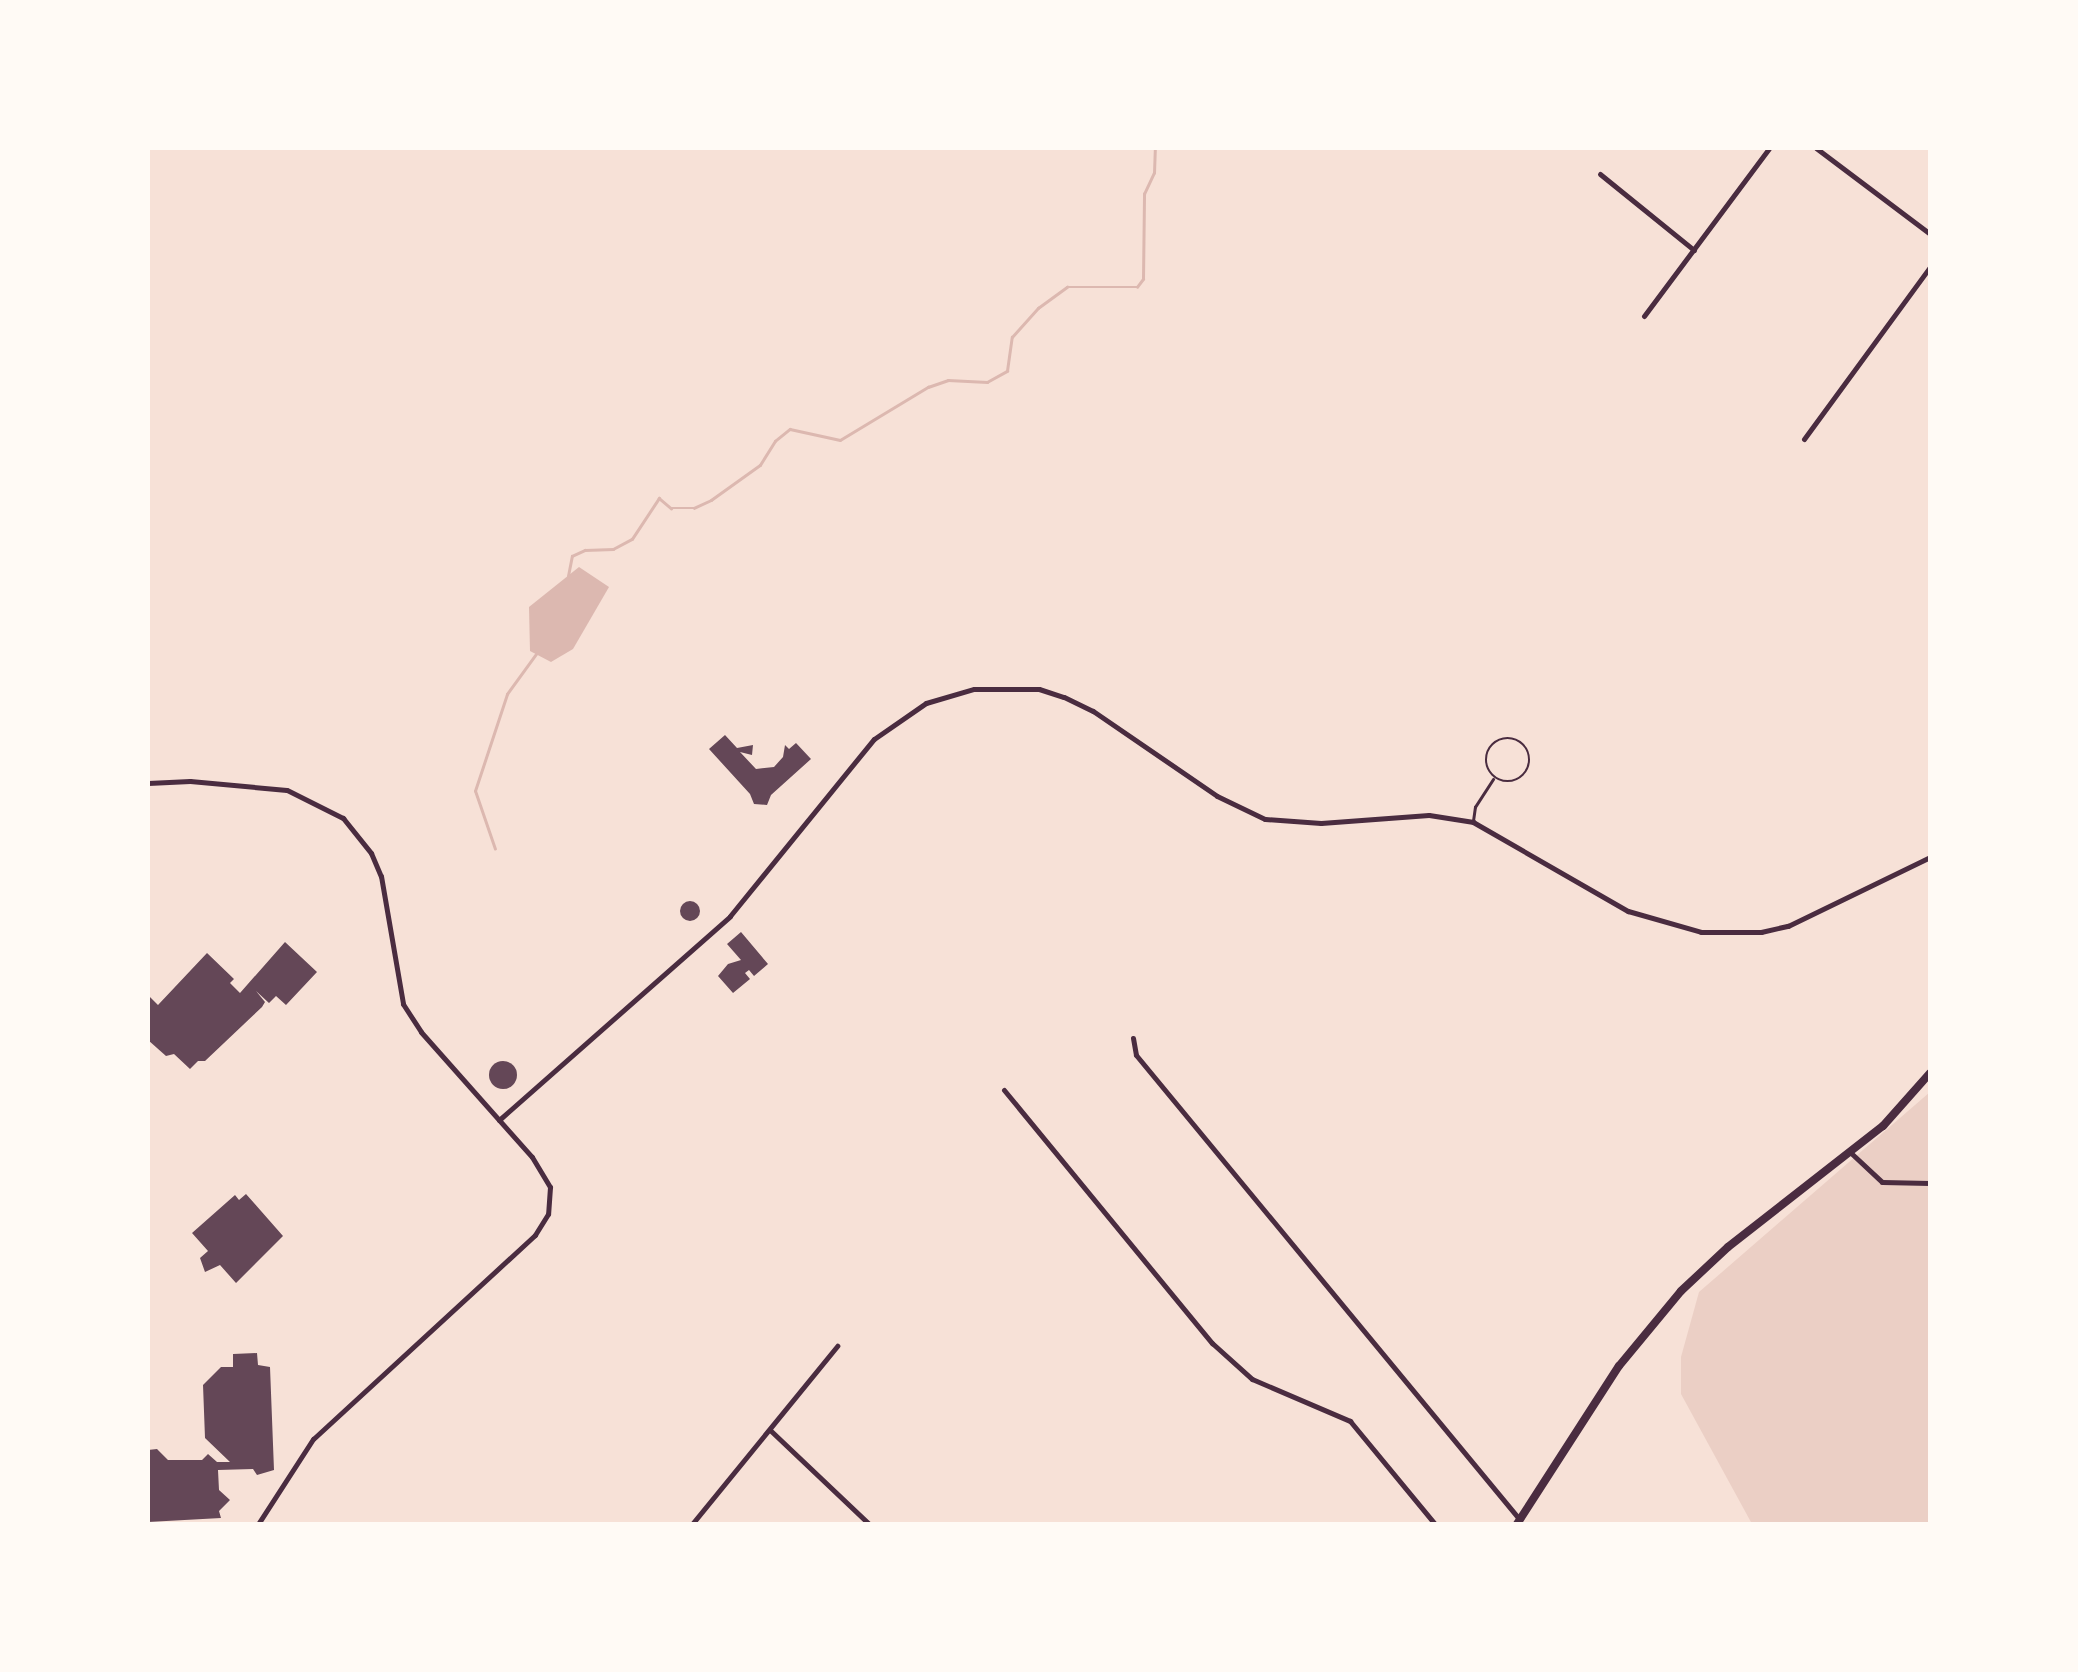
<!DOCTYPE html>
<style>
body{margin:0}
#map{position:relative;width:2078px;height:1672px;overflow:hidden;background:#f7e1d7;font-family:"Fira Sans Condensed",sans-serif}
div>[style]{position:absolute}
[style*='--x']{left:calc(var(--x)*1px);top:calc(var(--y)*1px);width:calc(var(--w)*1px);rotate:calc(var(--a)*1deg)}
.green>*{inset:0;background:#ebcfc5}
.water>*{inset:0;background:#dcb8b0}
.stream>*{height:2.5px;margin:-1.25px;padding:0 1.25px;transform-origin:1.25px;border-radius:1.25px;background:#dcb8b0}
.building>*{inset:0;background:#644757}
.round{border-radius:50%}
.service>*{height:2.5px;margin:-1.25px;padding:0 1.25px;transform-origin:1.25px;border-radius:1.25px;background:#4a2c40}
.service>.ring{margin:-1.25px;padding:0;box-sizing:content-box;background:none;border:2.5px solid #4a2c40;border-radius:50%}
.minor>*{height:5px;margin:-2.5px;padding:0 2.5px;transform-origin:2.5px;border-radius:2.5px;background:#4a2c40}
.secondary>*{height:8px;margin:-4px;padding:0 4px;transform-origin:4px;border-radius:4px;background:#4a2c40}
span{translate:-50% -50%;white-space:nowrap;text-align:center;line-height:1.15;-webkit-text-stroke:8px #fffaf5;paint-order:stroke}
.frame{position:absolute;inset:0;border:150px solid #fffaf5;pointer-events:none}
</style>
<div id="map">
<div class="green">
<i style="clip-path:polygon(1930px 1092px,1930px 1524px,1752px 1524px,1681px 1394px,1681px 1357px,1699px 1292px)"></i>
</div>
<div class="water">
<i style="clip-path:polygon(579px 567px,609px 587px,573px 649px,551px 662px,530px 651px,529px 607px)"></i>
</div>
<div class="stream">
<i style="--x:568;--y:576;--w:20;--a:-79"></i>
<i style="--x:572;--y:556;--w:14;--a:-25"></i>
<i style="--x:585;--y:550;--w:28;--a:-2"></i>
<i style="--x:613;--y:549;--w:21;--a:-28"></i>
<i style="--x:632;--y:539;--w:49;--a:-56.6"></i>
<i style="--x:659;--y:498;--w:16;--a:40"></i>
<i style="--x:671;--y:508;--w:23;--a:0"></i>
<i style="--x:694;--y:508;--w:19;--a:-25"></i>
<i style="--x:711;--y:500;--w:60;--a:-35.5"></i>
<i style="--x:760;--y:465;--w:28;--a:-58"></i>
<i style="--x:775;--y:441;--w:19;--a:-39"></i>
<i style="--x:790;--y:429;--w:51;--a:12.4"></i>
<i style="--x:840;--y:440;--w:103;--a:-31.1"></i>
<i style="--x:928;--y:387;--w:21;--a:-19"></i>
<i style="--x:948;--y:380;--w:39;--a:3"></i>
<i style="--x:987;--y:382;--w:23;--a:-29"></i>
<i style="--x:1007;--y:371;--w:34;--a:-82"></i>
<i style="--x:1012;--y:337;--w:39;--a:-48"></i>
<i style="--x:1038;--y:308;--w:36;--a:-36"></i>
<i style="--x:1067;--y:287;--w:70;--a:0"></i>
<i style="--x:1137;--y:287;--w:10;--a:-53"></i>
<i style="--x:1143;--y:279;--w:85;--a:-89.3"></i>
<i style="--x:1144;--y:194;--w:23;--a:-65"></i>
<i style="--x:1154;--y:173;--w:25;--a:-88"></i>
<i style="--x:495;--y:849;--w:61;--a:-109"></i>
<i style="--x:475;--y:791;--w:102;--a:-71.7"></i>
<i style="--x:507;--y:694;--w:49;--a:-54.1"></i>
</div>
<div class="building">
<i style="clip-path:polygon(725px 735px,737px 748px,753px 745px,752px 755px,740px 752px,756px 769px,774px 767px,783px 757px,785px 745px,789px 749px,796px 743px,811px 759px,771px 795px,767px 805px,754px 804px,750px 794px,709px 749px)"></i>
<i class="round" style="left:680px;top:901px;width:20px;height:20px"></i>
<i style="clip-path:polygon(741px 932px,768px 964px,754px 976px,749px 970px,745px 973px,750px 979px,733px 993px,718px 976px,728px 964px,741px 960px,727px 944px)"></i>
<i style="clip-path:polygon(285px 942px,317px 972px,286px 1005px,276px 996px,269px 1003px,256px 991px,265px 1002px,262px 1007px,205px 1061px,198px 1061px,190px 1069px,174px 1054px,166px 1056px,148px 1040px,148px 995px,158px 1005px,207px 953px,234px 979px,230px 983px,240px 993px)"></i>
<i class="round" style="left:489px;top:1061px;width:28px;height:28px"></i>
<i style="clip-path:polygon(246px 1194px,283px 1236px,236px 1283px,220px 1265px,205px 1272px,200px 1258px,208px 1251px,192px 1233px,235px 1195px,239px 1200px)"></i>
<i style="clip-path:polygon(257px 1353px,258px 1365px,270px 1367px,274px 1470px,257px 1475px,253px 1469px,218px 1470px,219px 1490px,230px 1500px,219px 1511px,221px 1518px,148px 1522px,148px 1450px,157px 1449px,168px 1460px,202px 1460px,208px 1454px,217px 1462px,230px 1462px,205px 1438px,203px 1385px,221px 1367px,233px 1367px,233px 1354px)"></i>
</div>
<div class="service">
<i class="ring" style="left:1486px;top:738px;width:41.5px;height:41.5px"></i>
<i style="--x:1473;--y:821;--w:14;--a:-82"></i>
<i style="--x:1475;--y:807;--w:33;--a:-57"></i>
</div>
<div class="minor">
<i style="--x:1816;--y:148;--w:143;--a:37"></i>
<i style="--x:1600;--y:174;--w:121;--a:39"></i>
<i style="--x:1644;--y:316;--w:209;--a:-53.3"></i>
<i style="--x:1804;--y:439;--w:213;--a:-53.8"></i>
<i style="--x:148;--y:783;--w:42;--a:-2.7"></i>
<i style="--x:190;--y:781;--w:97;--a:5.3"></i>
<i style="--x:287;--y:790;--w:63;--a:26.6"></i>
<i style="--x:343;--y:818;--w:45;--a:51.3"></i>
<i style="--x:371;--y:853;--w:25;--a:67"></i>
<i style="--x:381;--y:876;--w:130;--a:80.2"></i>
<i style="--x:403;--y:1004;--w:33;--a:57"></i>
<i style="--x:421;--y:1032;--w:167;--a:48.4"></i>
<i style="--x:532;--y:1157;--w:35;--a:59"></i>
<i style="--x:550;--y:1187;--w:27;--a:94"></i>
<i style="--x:548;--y:1214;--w:25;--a:122"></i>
<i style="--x:535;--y:1235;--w:301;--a:137.4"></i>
<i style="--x:313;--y:1439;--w:101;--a:122.9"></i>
<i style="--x:1133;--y:1038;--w:17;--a:80"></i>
<i style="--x:1136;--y:1055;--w:603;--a:50.45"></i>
<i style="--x:1004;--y:1090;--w:328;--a:50.6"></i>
<i style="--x:1212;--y:1343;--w:54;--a:42"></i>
<i style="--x:1252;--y:1379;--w:107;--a:23.2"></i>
<i style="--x:1350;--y:1421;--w:134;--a:50.5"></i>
<i style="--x:499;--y:1120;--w:308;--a:-41.4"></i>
<i style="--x:730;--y:916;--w:228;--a:-50.9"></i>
<i style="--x:874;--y:739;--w:63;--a:-34.7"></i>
<i style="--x:926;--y:703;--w:50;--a:-16.3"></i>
<i style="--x:974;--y:689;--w:65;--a:0"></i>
<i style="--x:1039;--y:689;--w:26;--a:18"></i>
<i style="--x:1064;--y:697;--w:32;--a:26"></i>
<i style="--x:1093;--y:711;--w:150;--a:34.4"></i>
<i style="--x:1217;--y:796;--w:53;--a:25.6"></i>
<i style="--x:1265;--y:819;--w:56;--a:4.1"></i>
<i style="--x:1321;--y:823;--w:108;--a:-4.2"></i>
<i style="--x:1429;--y:815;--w:45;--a:9"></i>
<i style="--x:1473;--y:822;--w:179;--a:29.9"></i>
<i style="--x:1628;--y:911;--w:76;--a:16"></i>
<i style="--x:1701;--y:932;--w:60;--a:0"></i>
<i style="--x:1761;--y:932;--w:28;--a:-13"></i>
<i style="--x:1788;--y:926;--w:158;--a:-25.9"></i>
<i style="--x:1851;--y:1153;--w:42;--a:43.1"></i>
<i style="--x:1882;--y:1182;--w:48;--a:1.2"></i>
<i style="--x:770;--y:1430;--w:137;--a:43.5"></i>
<i style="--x:692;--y:1524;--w:230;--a:-50.8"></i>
</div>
<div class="secondary">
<i style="--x:1517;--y:1524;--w:188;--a:-57.2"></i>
<i style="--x:1619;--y:1366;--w:97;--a:-50.4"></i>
<i style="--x:1681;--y:1291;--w:64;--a:-43.1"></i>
<i style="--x:1728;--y:1247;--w:197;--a:-38"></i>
<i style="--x:1883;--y:1126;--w:71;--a:-48.4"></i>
</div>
<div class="frame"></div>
</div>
